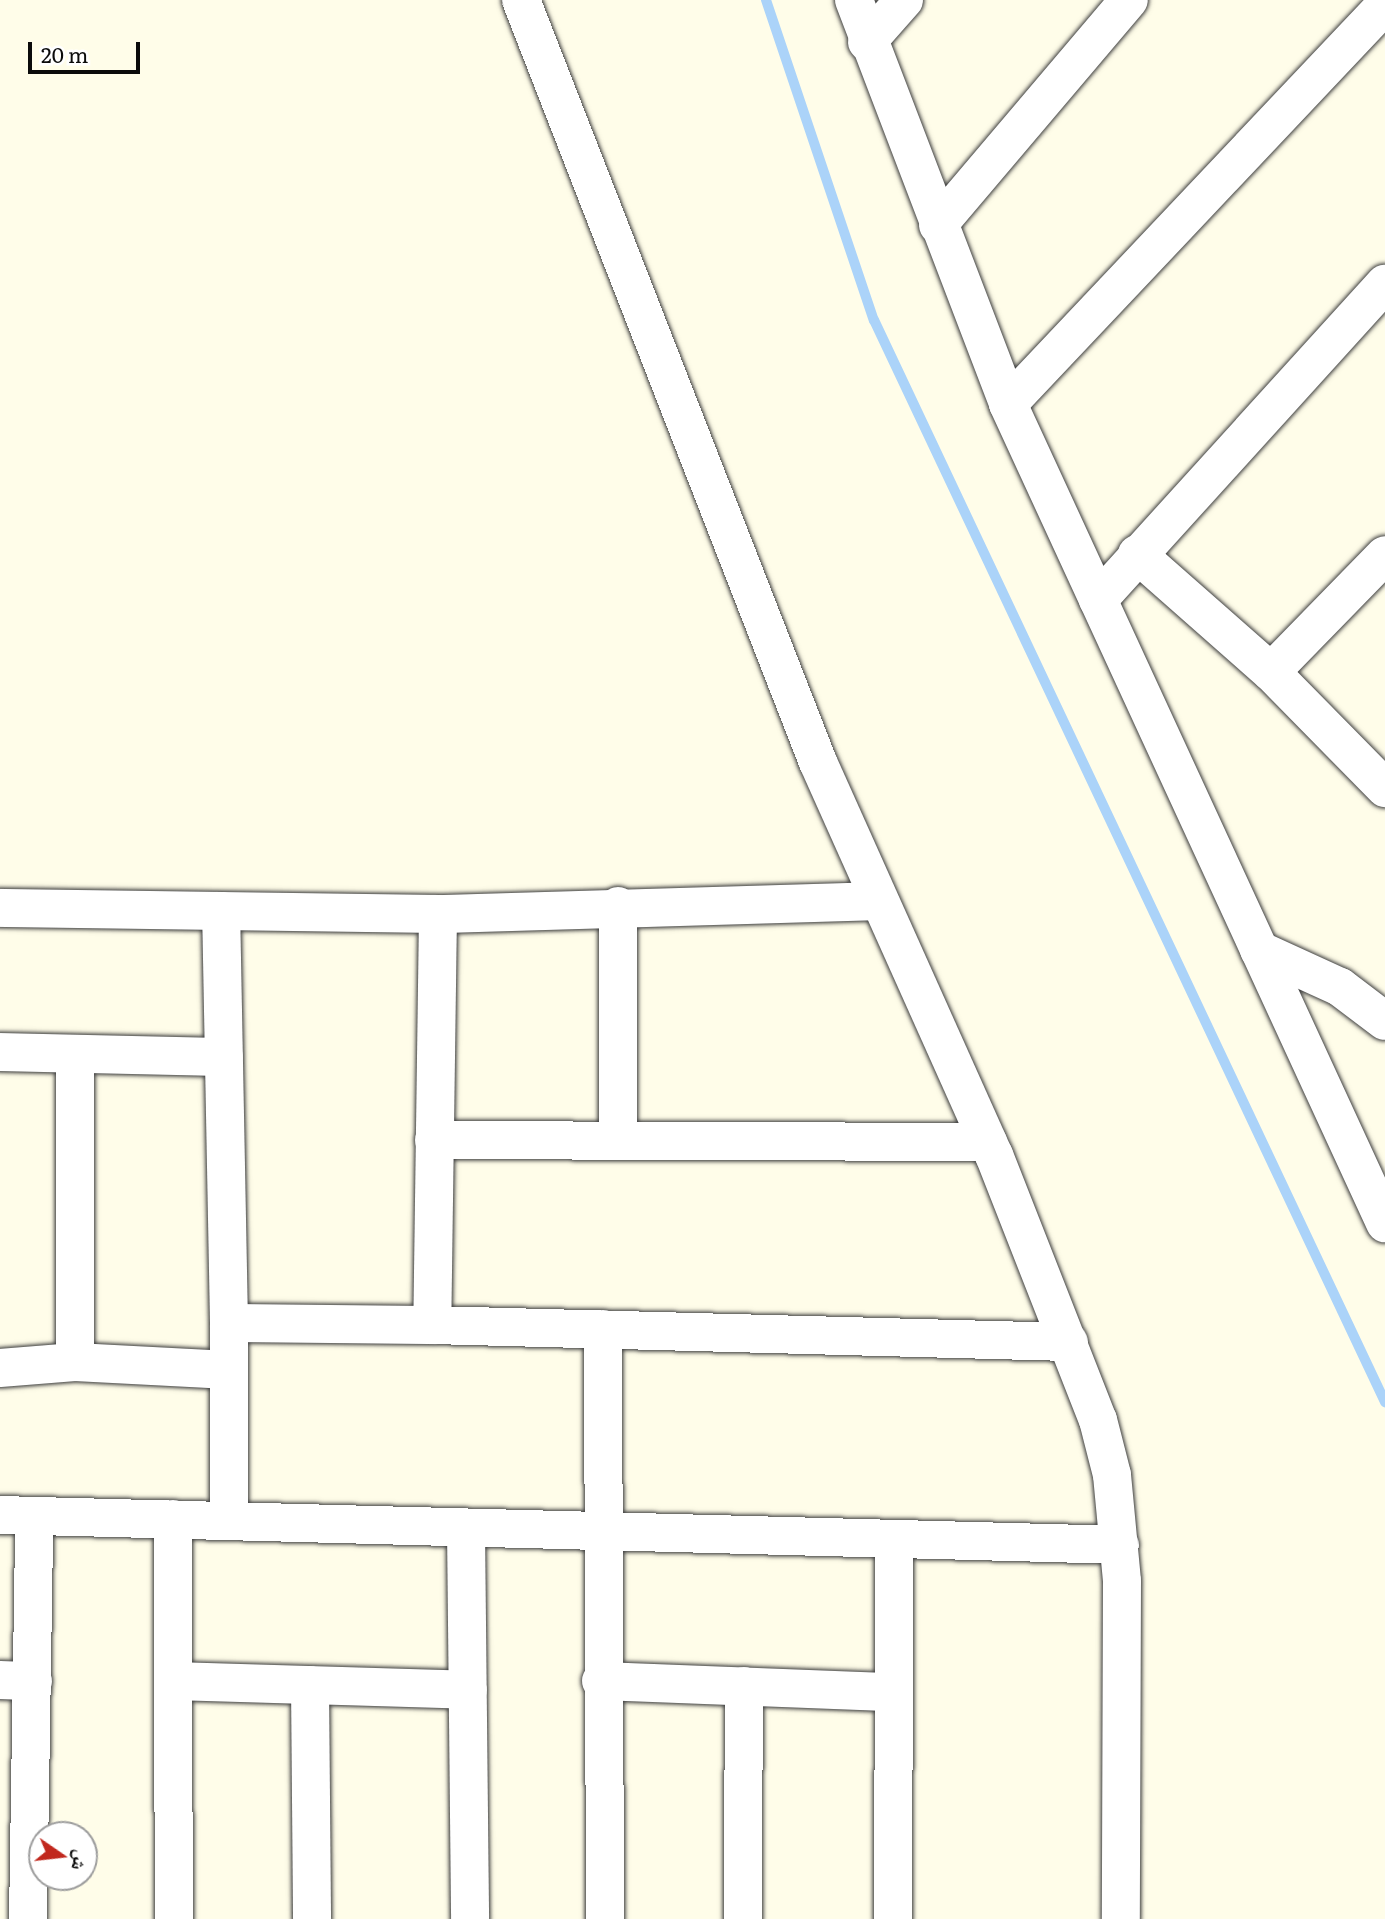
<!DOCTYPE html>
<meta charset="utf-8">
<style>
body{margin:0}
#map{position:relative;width:1385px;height:1919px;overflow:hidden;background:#fffde9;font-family:Literata,"Noto Naskh Arabic",serif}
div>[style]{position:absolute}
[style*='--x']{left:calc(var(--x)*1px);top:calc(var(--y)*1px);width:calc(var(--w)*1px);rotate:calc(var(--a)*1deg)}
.stream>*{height:10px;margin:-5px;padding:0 5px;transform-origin:5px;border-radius:5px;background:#abd3f9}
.roads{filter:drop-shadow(0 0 2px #3e3e3e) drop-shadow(0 0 2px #3e3e3e)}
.minor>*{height:38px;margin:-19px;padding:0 19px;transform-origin:19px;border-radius:19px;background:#fff}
span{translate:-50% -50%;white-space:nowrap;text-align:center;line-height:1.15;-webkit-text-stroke:7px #fff;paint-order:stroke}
.north{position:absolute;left:28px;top:1821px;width:70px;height:70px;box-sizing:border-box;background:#fff;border:2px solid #9d9d9d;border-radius:50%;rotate:104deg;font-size:19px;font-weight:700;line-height:28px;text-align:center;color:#0b0b0b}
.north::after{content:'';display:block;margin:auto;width:24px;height:32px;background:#c1281e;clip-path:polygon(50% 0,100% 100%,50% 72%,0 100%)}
.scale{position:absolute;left:28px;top:42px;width:112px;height:32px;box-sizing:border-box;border:4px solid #0b0b0b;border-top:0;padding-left:9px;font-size:21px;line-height:24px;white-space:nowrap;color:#0b0b0b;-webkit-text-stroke:5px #fff;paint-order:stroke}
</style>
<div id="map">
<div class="stream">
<i style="--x:766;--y:0;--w:338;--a:71.4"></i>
<i style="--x:874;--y:320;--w:1197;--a:64.72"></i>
</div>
<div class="roads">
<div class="minor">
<i style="--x:521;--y:0;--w:818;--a:68.71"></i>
<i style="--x:818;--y:762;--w:431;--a:65.9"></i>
<i style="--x:994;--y:1155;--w:285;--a:68.6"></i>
<i style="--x:1098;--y:1420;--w:57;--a:75.7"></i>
<i style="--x:1112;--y:1475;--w:106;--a:84.6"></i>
<i style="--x:1122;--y:1581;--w:338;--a:90.2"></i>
<i style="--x:854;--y:0;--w:432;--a:69.1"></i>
<i style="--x:1008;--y:404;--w:902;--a:65.28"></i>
<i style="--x:867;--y:42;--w:56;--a:-48.6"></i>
<i style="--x:938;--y:225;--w:295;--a:-49.7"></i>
<i style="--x:1008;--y:404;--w:549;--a:-46.62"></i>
<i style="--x:1137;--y:554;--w:179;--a:41.4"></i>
<i style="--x:1271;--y:672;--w:163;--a:45.5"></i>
<i style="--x:1098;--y:600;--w:427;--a:-47.8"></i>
<i style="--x:1271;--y:672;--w:163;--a:-45.7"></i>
<i style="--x:879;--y:901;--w:441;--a:178.3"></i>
<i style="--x:438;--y:914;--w:411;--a:90.8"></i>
<i style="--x:432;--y:1325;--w:637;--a:1.53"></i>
<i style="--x:0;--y:908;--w:221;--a:0.8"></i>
<i style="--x:1259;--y:950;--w:89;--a:24.6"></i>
<i style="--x:1340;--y:987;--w:56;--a:37.1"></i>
<i style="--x:0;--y:1052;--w:224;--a:1.3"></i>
<i style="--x:75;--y:1055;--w:307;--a:90"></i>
<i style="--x:75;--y:1362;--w:154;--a:3"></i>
<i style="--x:434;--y:1140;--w:554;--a:0.21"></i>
<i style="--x:618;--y:1141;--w:235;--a:-90"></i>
<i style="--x:229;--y:1323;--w:412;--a:-91.1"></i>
<i style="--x:221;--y:911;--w:217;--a:0.8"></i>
<i style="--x:603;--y:1329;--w:590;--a:89.81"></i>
<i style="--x:0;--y:1368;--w:75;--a:-4.6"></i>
<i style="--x:0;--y:1515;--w:1120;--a:1.53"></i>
<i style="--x:173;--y:1519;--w:400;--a:89.9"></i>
<i style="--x:229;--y:1521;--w:198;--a:-90"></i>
<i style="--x:229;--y:1323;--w:203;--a:0.6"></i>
<i style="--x:466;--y:1528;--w:391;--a:89.4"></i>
<i style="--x:0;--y:1680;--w:33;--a:2"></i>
<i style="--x:173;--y:1681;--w:295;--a:1.7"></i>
<i style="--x:601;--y:1681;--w:292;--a:2.2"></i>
<i style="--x:310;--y:1685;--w:234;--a:89.5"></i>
<i style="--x:28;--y:1919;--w:403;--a:-89.1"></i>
<i style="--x:743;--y:1919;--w:233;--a:-89.8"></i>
<i style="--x:893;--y:1919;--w:379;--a:-89.8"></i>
</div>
</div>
<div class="north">ش</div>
<div class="scale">20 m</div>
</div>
